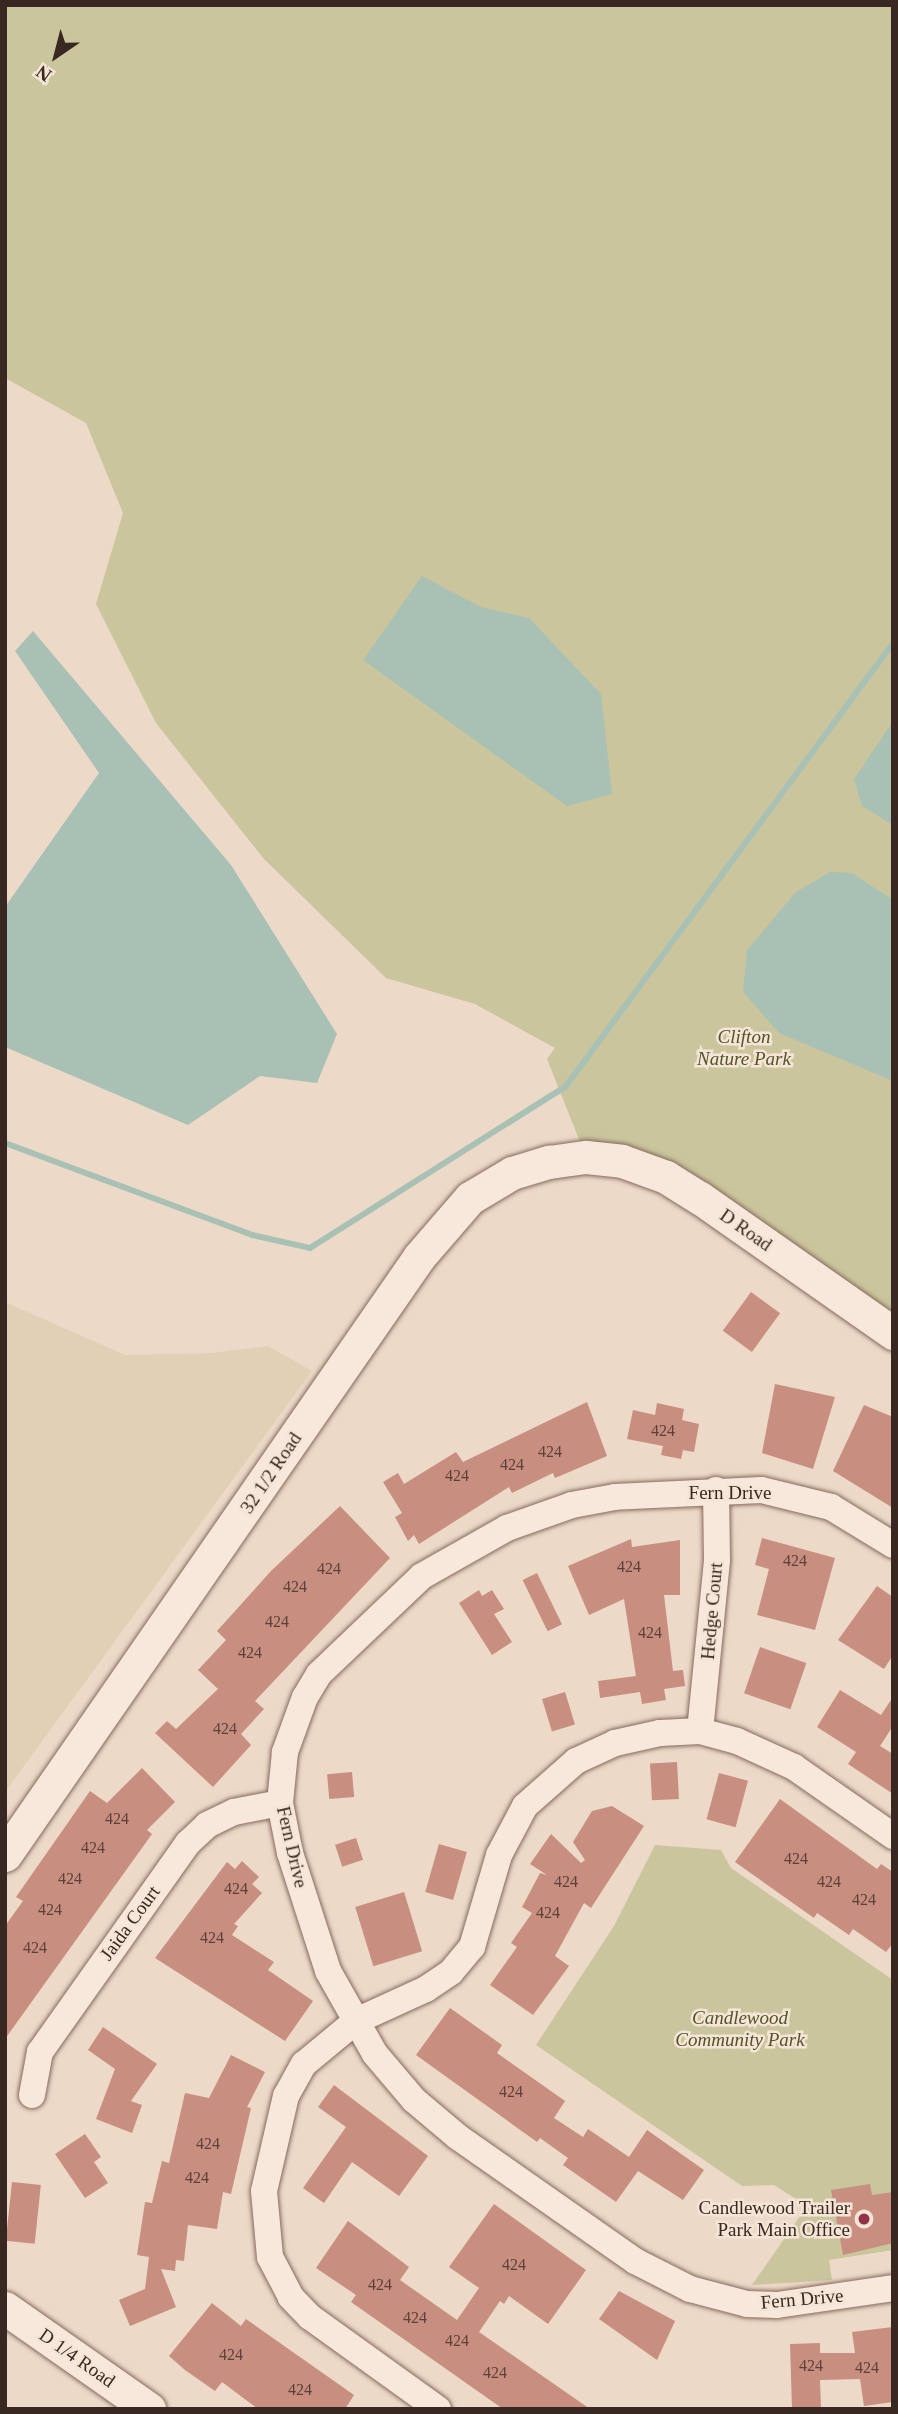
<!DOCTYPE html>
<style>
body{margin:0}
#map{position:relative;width:898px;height:2414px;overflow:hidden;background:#ecd9c8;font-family:Georgia,serif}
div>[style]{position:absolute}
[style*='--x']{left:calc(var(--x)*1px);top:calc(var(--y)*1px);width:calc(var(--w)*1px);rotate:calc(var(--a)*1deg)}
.farmland>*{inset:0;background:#e2d0b6}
.green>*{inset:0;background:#cac59c}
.water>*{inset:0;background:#a9c1b4}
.stream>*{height:6px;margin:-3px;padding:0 3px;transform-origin:3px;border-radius:3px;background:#a9c1b4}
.building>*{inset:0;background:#c88e80;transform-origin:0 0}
.roads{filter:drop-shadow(0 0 2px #876a5e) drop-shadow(0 0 2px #876a5e)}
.minor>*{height:26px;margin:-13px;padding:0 13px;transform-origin:13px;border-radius:13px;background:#f7e8db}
.tertiary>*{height:33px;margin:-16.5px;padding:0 16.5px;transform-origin:16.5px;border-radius:16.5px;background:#f7e8db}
.dots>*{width:19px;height:19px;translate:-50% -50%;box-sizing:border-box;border:4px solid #f4e5d7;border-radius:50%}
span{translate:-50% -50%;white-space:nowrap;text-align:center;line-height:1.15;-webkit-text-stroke:5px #f4e5d7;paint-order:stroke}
.number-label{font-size:16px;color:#5d4139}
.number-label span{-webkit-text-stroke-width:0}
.park-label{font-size:19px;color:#535428;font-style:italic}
.street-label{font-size:19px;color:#392721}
.poi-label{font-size:19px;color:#392721}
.right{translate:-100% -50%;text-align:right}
.frame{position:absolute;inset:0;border:7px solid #392721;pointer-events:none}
.north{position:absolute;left:21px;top:21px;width:70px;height:70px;-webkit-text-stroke:5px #f4e5d7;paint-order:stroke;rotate:215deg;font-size:19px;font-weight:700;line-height:28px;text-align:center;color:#392721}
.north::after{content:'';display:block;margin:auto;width:24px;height:32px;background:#392721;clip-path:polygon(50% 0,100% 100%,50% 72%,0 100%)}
</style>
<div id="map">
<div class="farmland">
<i style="clip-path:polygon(5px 1302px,125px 1355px,211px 1353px,268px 1346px,312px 1371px,5px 1792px)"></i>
</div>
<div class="green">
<i style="clip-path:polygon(5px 5px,893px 5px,893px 1333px,700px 1198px,586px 1157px,547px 1059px,555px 1048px,475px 1004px,386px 978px,264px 859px,156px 723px,96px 604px,123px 513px,86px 423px,5px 378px)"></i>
<i style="clip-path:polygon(655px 1845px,721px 1850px,731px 1868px,893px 1980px,893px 2250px,829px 2260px,832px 2280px,752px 2285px,807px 2206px,774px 2185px,742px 2186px,536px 2045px,614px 1926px)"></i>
</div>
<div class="water">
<i style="clip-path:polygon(422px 576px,481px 607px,529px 618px,601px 694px,612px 794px,567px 806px,363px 660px)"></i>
<i style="clip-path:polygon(33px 631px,231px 865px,337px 1034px,317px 1083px,260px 1076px,188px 1125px,5px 1047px,5px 907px,99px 773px,15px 651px)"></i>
<i style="clip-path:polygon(893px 721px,893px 825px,862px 806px,854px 779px)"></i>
<i style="clip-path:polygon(830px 872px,852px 873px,893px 900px,893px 1081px,779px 1033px,743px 992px,747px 950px,796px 892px)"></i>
</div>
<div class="stream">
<i style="--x:5;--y:1143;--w:264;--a:20.4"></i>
<i style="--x:252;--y:1235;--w:59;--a:12.6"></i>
<i style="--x:310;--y:1248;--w:303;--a:-32.3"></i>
<i style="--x:566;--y:1086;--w:551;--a:-53.57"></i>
</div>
<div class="building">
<i style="left:751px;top:1292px;width:36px;height:48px;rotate:36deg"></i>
<i style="clip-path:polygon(775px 1384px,835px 1397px,813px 1469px,762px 1453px)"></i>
<i style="clip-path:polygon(587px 1402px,607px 1456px,555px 1478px,553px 1473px,512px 1493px,509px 1487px,419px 1544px,414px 1535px,408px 1541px,395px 1517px,402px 1513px,383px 1482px,398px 1473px,404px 1484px,456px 1452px,463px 1462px)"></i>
<i style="clip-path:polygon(657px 1403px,684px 1409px,682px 1420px,699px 1424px,694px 1452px,683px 1450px,681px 1459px,661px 1455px,663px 1446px,627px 1439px,633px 1410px,655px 1415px)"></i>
<i style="clip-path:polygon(864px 1405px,893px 1417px,893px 1508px,833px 1471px)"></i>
<i style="clip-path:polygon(340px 1506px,390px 1558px,255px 1701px,264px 1709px,241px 1734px,251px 1745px,213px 1787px,155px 1733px,167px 1721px,176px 1729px,218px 1689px,198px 1670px,226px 1640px,217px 1631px,271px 1571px)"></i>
<i style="clip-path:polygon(762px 1538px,835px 1558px,815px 1630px,757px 1615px,769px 1569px,755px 1565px)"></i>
<i style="clip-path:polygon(631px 1539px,632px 1547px,680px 1540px,680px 1595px,664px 1595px,673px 1671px,683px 1670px,685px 1686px,664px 1689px,666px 1700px,642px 1704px,640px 1692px,600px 1698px,598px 1681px,636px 1676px,624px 1599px,589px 1615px,568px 1566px)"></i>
<i style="left:537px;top:1573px;width:57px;height:16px;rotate:64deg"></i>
<i style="clip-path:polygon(877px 1586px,893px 1597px,893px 1655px,884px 1669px,838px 1640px)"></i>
<i style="clip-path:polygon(479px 1590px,482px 1596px,492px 1590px,504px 1609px,494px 1614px,512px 1642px,492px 1655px,459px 1603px)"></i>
<i style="left:760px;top:1647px;width:49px;height:49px;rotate:19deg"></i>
<i style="clip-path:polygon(840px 1690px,881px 1715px,893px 1697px,893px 1726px,880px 1746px,893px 1754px,893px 1794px,848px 1764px,856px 1752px,817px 1727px)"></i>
<i style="left:565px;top:1692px;width:34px;height:24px;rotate:73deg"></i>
<i style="left:677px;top:1762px;width:37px;height:27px;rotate:87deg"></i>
<i style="clip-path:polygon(142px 1768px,175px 1802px,147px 1830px,152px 1834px,5px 2039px,5px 1926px,23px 1901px,16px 1897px,90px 1791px,107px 1803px)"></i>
<i style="left:352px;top:1772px;width:25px;height:25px;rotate:85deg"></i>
<i style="left:719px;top:1773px;width:30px;height:48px;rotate:15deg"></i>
<i style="clip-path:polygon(780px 1799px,877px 1869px,881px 1864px,893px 1872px,893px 1943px,886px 1952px,853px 1929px,849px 1935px,817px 1913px,814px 1918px,735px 1862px)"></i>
<i style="clip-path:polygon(612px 1806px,644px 1826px,591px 1908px,584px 1903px,555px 1956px,569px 1966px,533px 2015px,490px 1985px,517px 1947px,511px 1943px,532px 1913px,522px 1907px,540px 1873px,547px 1875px,530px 1864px,551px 1834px,581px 1863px,585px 1860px,573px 1842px,592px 1811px)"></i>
<i style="left:356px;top:1838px;width:23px;height:22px;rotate:72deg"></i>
<i style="left:439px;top:1844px;width:29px;height:50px;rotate:16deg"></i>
<i style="clip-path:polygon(242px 1861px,259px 1877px,252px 1884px,262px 1893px,234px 1924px,238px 1926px,232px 1935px,274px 1962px,268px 1970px,313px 2001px,285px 2041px,155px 1958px,227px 1862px,235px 1869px)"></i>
<i style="left:404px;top:1892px;width:62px;height:51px;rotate:73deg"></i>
<i style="clip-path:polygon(450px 2008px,502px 2045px,497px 2053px,565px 2101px,554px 2118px,583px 2137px,588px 2129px,629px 2157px,647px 2130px,704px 2170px,683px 2200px,638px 2171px,616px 2202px,563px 2165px,568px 2158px,540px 2138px,537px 2142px,416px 2055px)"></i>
<i style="clip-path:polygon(103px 2027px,157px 2064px,131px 2101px,142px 2105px,132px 2133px,96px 2119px,115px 2069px,88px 2050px)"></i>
<i style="clip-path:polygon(231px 2055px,265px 2072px,247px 2107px,251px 2108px,231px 2194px,223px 2192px,217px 2229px,188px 2225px,184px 2261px,176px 2260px,175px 2271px,161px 2269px,176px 2307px,130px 2326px,119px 2300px,145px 2289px,149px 2257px,137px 2255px,145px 2202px,152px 2203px,162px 2161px,169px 2163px,185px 2093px,209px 2098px)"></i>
<i style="clip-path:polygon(334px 2085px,428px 2156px,399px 2196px,352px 2162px,324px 2203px,303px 2188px,346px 2127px,318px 2107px)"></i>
<i style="clip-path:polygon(85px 2134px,101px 2157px,94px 2162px,108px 2183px,85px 2198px,55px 2154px)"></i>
<i style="left:12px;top:2182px;width:29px;height:59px;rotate:6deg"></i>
<i style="clip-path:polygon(870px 2184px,872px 2195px,893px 2192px,893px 2243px,843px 2255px,831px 2190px)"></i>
<i style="clip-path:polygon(494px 2204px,586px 2270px,548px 2324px,509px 2296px,504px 2304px,500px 2301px,479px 2332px,590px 2409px,503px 2409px,351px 2302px,356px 2295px,316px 2268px,348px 2221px,409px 2267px,400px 2280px,457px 2320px,479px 2288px,449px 2267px)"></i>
<i style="clip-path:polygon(619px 2291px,675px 2321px,657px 2360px,599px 2319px)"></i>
<i style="clip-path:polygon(212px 2303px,241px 2326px,246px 2319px,354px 2395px,345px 2409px,258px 2409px,222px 2382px,215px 2391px,185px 2370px,169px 2356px)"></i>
<i style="clip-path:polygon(893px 2327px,893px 2402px,864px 2406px,860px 2379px,820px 2380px,821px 2409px,792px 2409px,790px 2344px,820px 2343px,820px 2353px,855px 2353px,852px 2332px)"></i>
</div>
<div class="roads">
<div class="minor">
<i style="--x:893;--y:1545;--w:73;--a:-148.5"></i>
<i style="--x:831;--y:1507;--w:72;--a:-166.3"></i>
<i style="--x:761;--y:1490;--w:146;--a:177.3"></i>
<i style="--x:615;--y:1497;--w:44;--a:169.5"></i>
<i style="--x:572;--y:1505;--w:69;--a:160.5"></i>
<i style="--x:507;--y:1528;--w:98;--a:150.5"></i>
<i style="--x:422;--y:1576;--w:142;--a:136.4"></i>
<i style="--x:319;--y:1674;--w:27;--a:121"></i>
<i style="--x:305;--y:1697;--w:59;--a:110"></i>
<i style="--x:285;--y:1752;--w:51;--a:95.6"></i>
<i style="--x:280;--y:1803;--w:51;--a:78.7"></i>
<i style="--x:290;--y:1853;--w:124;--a:72.1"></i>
<i style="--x:328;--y:1971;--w:95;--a:60.5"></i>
<i style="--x:375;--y:2054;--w:60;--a:49.7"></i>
<i style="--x:414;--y:2100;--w:57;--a:40.1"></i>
<i style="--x:458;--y:2137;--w:216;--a:35"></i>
<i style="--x:635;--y:2261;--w:62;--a:27"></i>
<i style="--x:690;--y:2289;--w:59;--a:14.7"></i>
<i style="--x:747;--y:2304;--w:30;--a:2"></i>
<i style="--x:777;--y:2305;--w:117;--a:-8.3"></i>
<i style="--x:700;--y:1731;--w:172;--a:-84.3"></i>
<i style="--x:717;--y:1560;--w:70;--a:-90.8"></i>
<i style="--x:32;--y:2095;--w:44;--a:-79.5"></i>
<i style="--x:40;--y:2052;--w:256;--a:-54.7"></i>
<i style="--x:188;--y:1843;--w:26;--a:-43"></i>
<i style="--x:207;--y:1825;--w:30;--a:-26"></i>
<i style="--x:234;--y:1812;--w:47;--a:-11.1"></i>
<i style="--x:438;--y:2409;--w:158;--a:-144.3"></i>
<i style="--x:310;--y:2317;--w:28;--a:-134"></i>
<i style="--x:291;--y:2297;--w:45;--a:-117.7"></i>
<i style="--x:270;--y:2257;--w:66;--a:-95.2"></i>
<i style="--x:264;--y:2191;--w:98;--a:-77"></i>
<i style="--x:286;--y:2096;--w:37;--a:-61"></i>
<i style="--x:304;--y:2064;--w:67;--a:-39.6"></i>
<i style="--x:356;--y:2021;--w:77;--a:-24.6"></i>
<i style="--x:426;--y:1989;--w:30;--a:-34"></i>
<i style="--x:451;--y:1972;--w:33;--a:-50"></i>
<i style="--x:472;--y:1947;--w:96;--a:-73.6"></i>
<i style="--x:499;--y:1855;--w:55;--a:-62"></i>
<i style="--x:525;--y:1806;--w:68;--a:-41.4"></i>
<i style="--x:576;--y:1761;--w:43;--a:-24.8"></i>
<i style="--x:615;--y:1743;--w:46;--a:-12.5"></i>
<i style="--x:660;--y:1733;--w:40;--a:-2.9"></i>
<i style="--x:700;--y:1731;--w:38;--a:15"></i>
<i style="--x:737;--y:1741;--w:63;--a:24.5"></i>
<i style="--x:794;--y:1767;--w:121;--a:34.9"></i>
</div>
<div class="tertiary">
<i style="--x:5;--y:1855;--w:727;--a:-55.3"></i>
<i style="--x:419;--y:1257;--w:78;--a:-49.2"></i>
<i style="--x:470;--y:1198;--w:49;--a:-30.8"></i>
<i style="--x:512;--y:1173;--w:39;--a:-17"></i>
<i style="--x:549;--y:1162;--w:37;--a:-8"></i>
<i style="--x:586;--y:1157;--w:36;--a:6"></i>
<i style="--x:622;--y:1161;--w:47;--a:20"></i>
<i style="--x:666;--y:1177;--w:40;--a:32"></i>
<i style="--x:700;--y:1198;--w:236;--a:35"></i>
<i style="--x:5;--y:2308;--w:176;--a:35"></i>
</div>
</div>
<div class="dots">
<i style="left:864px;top:2219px;background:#933148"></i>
</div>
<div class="number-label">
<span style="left:663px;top:1431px">424</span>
<span style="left:550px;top:1452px">424</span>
<span style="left:512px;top:1465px">424</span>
<span style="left:457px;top:1476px">424</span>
<span style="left:795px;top:1561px">424</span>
<span style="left:629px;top:1567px">424</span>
<span style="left:329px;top:1569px">424</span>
<span style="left:295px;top:1587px">424</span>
<span style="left:277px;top:1622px">424</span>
<span style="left:650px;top:1633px">424</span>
<span style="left:250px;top:1653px">424</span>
<span style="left:225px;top:1729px">424</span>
<span style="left:117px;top:1819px">424</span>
<span style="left:93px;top:1848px">424</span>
<span style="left:796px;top:1859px">424</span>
<span style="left:70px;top:1879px">424</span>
<span style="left:566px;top:1882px">424</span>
<span style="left:829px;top:1882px">424</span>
<span style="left:236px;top:1889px">424</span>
<span style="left:864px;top:1900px">424</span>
<span style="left:50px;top:1910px">424</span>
<span style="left:548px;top:1913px">424</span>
<span style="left:212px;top:1938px">424</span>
<span style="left:35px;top:1948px">424</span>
<span style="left:511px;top:2092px">424</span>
<span style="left:208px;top:2144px">424</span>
<span style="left:197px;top:2178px">424</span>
<span style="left:514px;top:2265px">424</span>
<span style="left:380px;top:2285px">424</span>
<span style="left:415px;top:2318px">424</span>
<span style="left:457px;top:2341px">424</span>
<span style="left:231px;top:2355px">424</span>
<span style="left:811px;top:2366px">424</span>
<span style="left:867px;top:2368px">424</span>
<span style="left:495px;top:2373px">424</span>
<span style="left:300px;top:2390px">424</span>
</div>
<div class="park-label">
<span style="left:744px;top:1048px">Clifton<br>Nature Park</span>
<span style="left:740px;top:2029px">Candlewood<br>Community Park</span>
</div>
<div class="street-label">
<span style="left:746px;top:1230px;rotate:35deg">D Road</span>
<span style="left:271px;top:1473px;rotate:-56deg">32 1/2 Road</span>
<span style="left:730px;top:1493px">Fern Drive</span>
<span style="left:712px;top:1611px;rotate:-85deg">Hedge Court</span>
<span style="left:292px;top:1847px;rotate:77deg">Fern Drive</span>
<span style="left:130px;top:1923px;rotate:-54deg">Jaida Court</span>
<span style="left:802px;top:2299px;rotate:-5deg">Fern Drive</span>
<span style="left:77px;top:2358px;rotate:35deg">D 1/4 Road</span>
</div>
<div class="poi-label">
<span class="right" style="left:850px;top:2219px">Candlewood Trailer<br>Park Main Office</span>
</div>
<div class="frame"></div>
<div class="north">N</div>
</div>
